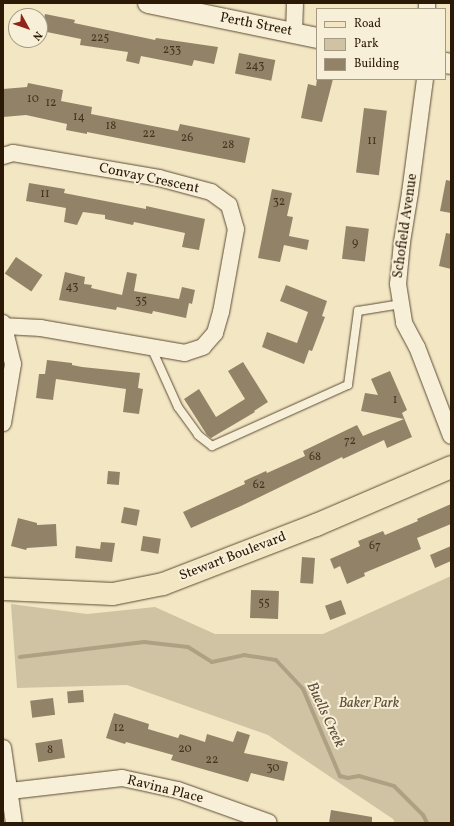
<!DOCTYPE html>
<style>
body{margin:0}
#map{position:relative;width:454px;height:826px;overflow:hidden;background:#f2e6c3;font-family:Vollkorn,serif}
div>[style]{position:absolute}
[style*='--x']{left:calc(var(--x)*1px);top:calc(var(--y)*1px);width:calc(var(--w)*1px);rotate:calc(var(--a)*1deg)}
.green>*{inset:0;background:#d0c3a3}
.stream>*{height:4px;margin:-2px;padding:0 2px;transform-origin:2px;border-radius:2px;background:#aea082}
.building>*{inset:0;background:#928368;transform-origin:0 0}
.roads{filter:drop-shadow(0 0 1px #5d4c34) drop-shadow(0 0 1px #5d4c34)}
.service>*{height:8px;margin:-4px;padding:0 4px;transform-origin:4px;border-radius:4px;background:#f7efd8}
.minor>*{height:16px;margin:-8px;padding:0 8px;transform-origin:8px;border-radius:8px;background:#f7efd8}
.tertiary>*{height:20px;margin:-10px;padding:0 10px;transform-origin:10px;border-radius:10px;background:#f7efd8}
.primary>*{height:22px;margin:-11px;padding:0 11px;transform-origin:11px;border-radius:11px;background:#f2e6c3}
span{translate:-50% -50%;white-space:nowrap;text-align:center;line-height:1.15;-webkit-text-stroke:4px #f7efd8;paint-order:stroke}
.number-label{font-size:12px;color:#45331e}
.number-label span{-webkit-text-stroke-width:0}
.street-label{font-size:14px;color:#2b1805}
.park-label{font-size:14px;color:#5d4b34;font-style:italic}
.water-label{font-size:15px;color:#5f4e37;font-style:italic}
.frame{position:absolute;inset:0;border:4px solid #2b1805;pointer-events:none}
.legend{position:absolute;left:316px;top:8px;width:130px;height:72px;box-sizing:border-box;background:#f7efd8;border:1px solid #a59984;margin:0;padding:5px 7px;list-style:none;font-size:12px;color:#2b1805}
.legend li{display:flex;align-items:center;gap:8px;height:20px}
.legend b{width:20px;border:1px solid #a59984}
.north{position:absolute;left:8px;top:8px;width:40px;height:40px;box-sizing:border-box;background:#f7efd8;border:1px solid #a59984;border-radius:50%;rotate:130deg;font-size:11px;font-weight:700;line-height:16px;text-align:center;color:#2b1805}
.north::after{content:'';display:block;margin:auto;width:14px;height:18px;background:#8f2418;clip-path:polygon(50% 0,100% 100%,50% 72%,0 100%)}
</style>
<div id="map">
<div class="green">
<i style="clip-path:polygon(451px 576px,451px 823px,395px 823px,393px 819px,268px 735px,127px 685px,17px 688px,11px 604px,87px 614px,155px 607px,215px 634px,323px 634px)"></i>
</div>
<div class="stream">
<i style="--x:20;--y:657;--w:125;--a:-6.9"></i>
<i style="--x:144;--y:642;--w:44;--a:6.5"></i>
<i style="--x:188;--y:647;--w:28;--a:32"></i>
<i style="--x:212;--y:662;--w:33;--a:-12"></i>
<i style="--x:244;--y:655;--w:32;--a:9"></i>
<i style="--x:276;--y:660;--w:40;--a:47"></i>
<i style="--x:303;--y:689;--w:95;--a:67"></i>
<i style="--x:340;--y:776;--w:8;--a:14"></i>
<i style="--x:348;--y:778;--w:11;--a:-10"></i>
<i style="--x:359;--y:776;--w:36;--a:16"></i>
<i style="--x:394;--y:786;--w:41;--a:45"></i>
<i style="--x:423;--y:815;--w:9;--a:63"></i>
</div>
<div class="building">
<i style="clip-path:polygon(45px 14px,75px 20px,74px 23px,155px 40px,156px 38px,218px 47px,214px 64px,194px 60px,192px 66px,141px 56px,139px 64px,126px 61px,128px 52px,80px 45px,81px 39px,42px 31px)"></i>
<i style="left:239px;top:53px;width:37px;height:21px;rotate:11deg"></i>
<i style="clip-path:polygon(317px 79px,333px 79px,322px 122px,301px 118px,308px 84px,316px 86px)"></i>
<i style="clip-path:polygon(28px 83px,63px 90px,61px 101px,92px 107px,91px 114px,178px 131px,180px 124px,250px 138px,245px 163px,87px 132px,87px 134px,66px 130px,67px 124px,26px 115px,3px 117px,3px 89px,27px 87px)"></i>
<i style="left:364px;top:108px;width:23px;height:65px;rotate:7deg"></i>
<i style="clip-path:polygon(446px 180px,451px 181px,451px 213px,440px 211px)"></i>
<i style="clip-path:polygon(29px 183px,65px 189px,64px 193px,146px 209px,146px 206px,205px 219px,199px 250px,182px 247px,185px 233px,134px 222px,133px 225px,105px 219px,105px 215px,83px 212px,77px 225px,64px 222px,66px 208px,26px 201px)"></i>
<i style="clip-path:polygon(272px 189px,292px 193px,287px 216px,293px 217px,289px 236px,309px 240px,307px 250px,284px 245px,280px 262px,258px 258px)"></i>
<i style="left:346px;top:226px;width:23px;height:33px;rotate:7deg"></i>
<i style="clip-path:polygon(446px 233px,451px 234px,451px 269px,439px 266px)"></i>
<i style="left:16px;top:257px;width:32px;height:20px;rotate:34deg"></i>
<i style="clip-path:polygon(65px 272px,85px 277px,84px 284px,92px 285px,91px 288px,122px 295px,127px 272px,137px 274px,134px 291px,179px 299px,182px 287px,195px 290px,192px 304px,189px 303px,186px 318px,153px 311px,152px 314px,117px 307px,116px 310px,59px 300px)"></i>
<i style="clip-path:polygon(286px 285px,327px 301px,322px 316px,325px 317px,312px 351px,309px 350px,304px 364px,262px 347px,267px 332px,297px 343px,308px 312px,280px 301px)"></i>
<i style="clip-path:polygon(47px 360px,72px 363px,72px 365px,82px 367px,140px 373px,138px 388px,143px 389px,139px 414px,123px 412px,126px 389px,56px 379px,53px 400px,36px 398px,39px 374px,45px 374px)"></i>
<i style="clip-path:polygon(243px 362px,268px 402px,254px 411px,255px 412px,211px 438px,207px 435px,184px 399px,199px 389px,216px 417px,245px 399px,228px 371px)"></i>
<i style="clip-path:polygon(390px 371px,407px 410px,402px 413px,412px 437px,387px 448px,384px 440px,343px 459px,342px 457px,241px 506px,191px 528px,183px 512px,245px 484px,244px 481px,266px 471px,267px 473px,305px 456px,303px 451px,357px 425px,363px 436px,404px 419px,361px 411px,365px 393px,378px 395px,371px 379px)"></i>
<i style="left:108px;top:471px;width:12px;height:13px;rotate:5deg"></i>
<i style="clip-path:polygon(451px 504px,451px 524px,417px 538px,421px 549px,364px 573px,365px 576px,347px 584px,340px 566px,334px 569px,330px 559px,360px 546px,358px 541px,383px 531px,385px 535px,418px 521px,417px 519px)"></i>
<i style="left:124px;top:507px;width:16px;height:16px;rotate:11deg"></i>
<i style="clip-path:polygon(18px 518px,37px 523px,37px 525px,56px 524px,57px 546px,27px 548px,26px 550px,11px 546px)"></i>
<i style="left:143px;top:536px;width:18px;height:15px;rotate:9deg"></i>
<i style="clip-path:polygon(101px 542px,115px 543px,112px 562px,75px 558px,76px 546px,100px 549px)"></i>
<i style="clip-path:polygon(451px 546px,451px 561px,435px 568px,430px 555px)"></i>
<i style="left:302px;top:557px;width:13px;height:26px;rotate:4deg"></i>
<i style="left:251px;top:590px;width:28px;height:28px;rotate:2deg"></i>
<i style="left:341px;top:600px;width:15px;height:17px;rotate:70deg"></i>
<i style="left:83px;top:690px;width:12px;height:16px;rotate:85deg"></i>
<i style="left:53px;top:698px;width:17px;height:23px;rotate:83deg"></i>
<i style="clip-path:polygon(114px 713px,149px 724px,148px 729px,178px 738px,180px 734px,205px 742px,207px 734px,233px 742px,237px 731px,250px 735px,244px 753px,288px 762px,284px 781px,251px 773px,248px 782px,171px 760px,173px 755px,126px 742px,125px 744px,106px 738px)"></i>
<i style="left:62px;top:739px;width:19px;height:27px;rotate:81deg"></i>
<i style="clip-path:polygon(331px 810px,372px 817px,372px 823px,329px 823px)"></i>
</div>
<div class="roads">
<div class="service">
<i style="--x:151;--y:347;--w:66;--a:65.8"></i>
<i style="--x:178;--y:407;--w:34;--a:54"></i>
<i style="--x:198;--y:435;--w:18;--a:38"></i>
<i style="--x:212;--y:446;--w:149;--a:-24.2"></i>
<i style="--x:348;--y:385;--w:75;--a:-82.3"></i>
<i style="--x:358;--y:311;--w:44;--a:-9.2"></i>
</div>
<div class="minor">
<i style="--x:427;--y:3;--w:6;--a:90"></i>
<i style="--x:294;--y:32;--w:29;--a:-88"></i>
<i style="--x:425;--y:79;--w:115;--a:97.5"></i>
<i style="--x:410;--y:193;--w:50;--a:99.3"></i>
<i style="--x:402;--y:242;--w:42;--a:95.4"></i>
<i style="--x:398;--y:284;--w:39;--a:81"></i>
<i style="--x:404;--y:323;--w:27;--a:62"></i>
<i style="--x:417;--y:347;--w:95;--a:69.1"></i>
<i style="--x:3;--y:156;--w:10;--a:-17"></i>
<i style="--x:13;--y:153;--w:148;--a:9.7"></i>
<i style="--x:159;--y:178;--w:54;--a:15.1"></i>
<i style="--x:211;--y:192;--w:22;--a:36"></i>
<i style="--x:229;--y:205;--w:25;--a:74"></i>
<i style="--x:236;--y:229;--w:84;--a:100.2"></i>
<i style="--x:221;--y:312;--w:22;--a:106"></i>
<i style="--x:215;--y:333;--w:18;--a:131"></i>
<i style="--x:203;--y:347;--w:19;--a:162"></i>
<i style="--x:185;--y:353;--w:146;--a:-170.2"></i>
<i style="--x:41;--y:328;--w:36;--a:-177"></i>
<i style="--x:3;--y:323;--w:42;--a:76.3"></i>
<i style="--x:13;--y:364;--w:60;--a:99.6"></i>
<i style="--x:3;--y:748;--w:76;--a:81.7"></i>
<i style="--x:10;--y:791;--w:113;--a:-6.6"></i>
<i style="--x:122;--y:778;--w:57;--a:12.1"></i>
<i style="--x:178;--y:790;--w:96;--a:19.6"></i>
</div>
<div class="tertiary">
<i style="--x:148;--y:3;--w:173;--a:11.7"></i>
<i style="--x:445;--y:63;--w:6;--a:9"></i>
</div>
<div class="primary">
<i style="--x:3;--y:589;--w:110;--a:2.6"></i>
<i style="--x:113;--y:594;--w:51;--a:-11.3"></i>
<i style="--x:163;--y:584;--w:164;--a:-21.1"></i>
<i style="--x:316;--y:525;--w:147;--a:-23.2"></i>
</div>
</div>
<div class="number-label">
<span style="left:100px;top:39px">225</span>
<span style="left:172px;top:51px">233</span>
<span style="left:255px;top:67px">243</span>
<span style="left:33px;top:100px">10</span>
<span style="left:51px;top:104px">12</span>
<span style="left:79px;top:118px">14</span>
<span style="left:111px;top:127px">18</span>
<span style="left:149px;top:135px">22</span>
<span style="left:187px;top:139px">26</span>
<span style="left:372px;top:142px">11</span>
<span style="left:228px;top:146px">28</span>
<span style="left:45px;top:195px">11</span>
<span style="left:279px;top:203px">32</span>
<span style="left:355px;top:244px">9</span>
<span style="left:72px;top:288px">43</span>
<span style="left:141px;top:302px">35</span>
<span style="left:395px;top:401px">1</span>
<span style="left:350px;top:442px">72</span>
<span style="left:315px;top:458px">68</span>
<span style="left:259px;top:486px">62</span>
<span style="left:375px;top:547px">67</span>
<span style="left:264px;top:604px">55</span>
<span style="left:119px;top:729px">12</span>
<span style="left:185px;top:750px">20</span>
<span style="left:50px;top:751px">8</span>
<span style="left:212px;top:761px">22</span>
<span style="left:273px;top:769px">30</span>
</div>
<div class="street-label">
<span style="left:256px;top:25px;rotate:11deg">Perth Street</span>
<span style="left:149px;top:179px;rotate:12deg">Convay Crescent</span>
<span style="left:406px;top:226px;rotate:-82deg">Schofield Avenue</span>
<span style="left:233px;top:557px;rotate:-21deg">Stewart Boulevard</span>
<span style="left:165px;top:790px;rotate:14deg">Ravina Place</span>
</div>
<div class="park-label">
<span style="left:369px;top:704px">Baker Park</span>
</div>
<div class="water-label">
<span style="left:325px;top:715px;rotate:65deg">Buells Creek</span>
</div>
<div class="frame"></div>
<ul class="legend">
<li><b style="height:5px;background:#f2e6c3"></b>Road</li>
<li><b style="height:11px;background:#d0c3a3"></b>Park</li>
<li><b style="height:11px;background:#928368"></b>Building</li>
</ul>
<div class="north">N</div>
</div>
